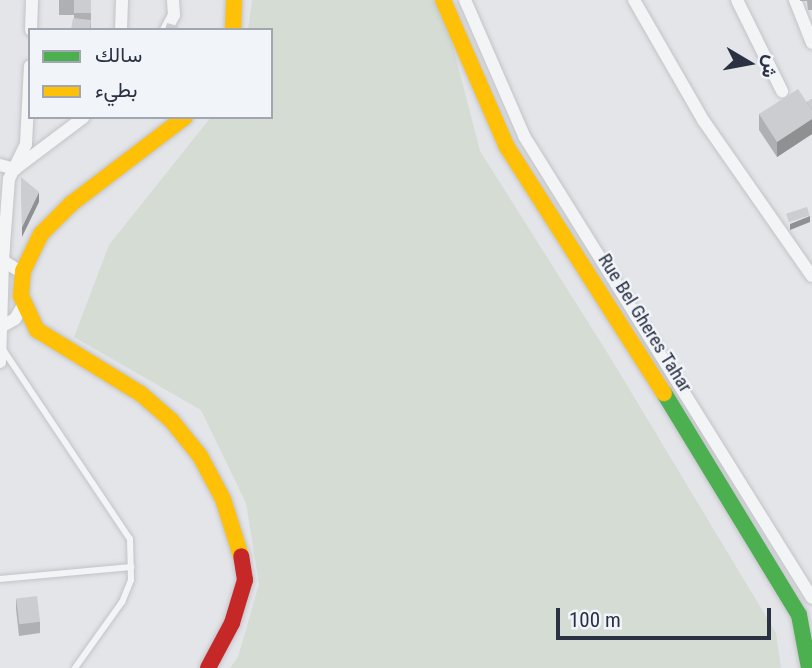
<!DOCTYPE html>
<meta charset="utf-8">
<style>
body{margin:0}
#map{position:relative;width:812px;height:668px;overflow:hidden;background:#e4e5e9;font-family:"Roboto Condensed",Vazirmatn,sans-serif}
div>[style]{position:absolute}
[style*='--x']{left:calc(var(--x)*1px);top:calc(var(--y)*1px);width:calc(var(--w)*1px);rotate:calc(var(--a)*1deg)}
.green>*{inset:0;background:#d4dcd4}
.roads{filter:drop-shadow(0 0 2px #c2c3c7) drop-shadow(0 0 2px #c2c3c7)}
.lane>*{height:6px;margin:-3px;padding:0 3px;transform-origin:3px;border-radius:3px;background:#f3f4f6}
.street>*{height:12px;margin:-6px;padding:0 6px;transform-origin:6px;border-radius:6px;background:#f3f4f6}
.fast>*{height:16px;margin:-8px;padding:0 8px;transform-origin:8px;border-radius:8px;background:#4caf50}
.slow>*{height:16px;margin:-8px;padding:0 8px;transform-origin:8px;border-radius:8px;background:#ffc107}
.jam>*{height:16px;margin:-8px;padding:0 8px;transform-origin:8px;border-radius:8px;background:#c62828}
.wall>*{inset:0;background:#afb0b4}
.shaded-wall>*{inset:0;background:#8f9092}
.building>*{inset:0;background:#cccdd1;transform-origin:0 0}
span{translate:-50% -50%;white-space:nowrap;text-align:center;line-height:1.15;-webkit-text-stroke:5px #f1f4f8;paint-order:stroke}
.street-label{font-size:19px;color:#293143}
.legend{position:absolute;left:28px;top:28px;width:245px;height:91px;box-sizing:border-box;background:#f1f4f8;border:2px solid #a1a6b0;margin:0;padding:9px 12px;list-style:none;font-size:21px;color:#293143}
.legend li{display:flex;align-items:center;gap:14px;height:35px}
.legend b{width:35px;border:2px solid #a1a6b0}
.north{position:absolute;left:714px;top:28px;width:70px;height:70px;-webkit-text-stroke:5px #f1f4f8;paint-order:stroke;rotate:100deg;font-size:19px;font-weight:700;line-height:28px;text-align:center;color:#293143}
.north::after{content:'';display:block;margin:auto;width:24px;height:32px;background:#293143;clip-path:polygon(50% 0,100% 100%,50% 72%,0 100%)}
.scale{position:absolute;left:556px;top:608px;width:215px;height:32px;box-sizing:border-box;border:4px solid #293143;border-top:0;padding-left:9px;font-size:21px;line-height:24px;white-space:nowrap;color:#293143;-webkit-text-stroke:5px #f1f4f8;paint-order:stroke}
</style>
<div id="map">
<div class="green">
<i style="clip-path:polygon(252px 0,441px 0,480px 151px,610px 357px,776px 633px,781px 668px,230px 668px,238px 657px,259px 584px,246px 503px,201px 410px,74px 337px,109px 245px,211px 117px,271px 117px,271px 30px,248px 30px)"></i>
</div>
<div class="roads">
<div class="lane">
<i style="--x:2;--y:348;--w:230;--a:56.2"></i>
<i style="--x:130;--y:539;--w:41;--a:88.6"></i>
<i style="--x:131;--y:580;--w:24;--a:112"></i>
<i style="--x:122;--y:602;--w:81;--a:125.5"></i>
<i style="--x:0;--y:579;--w:132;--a:-5.2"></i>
</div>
<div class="street">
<i style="--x:465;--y:0;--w:148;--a:66.5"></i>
<i style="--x:524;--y:136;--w:544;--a:58.06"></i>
<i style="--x:634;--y:0;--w:138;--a:60.1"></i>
<i style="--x:703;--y:120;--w:190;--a:55.1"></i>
<i style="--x:737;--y:0;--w:102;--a:63.7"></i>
<i style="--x:795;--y:0;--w:46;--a:68.4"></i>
<i style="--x:31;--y:30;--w:30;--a:-88"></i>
<i style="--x:121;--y:30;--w:30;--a:-88"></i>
<i style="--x:166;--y:30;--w:17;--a:-62"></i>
<i style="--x:174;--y:15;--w:15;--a:-94"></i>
<i style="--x:0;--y:165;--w:16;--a:15"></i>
<i style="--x:15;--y:169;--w:86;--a:-37"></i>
<i style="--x:23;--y:273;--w:23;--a:-149"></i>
<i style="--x:3;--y:261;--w:16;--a:-86"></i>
<i style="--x:4;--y:245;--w:66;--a:-85.7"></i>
<i style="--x:9;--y:179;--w:39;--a:-64"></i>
<i style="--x:26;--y:144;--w:78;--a:-87.1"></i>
<i style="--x:1;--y:327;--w:16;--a:-30"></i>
<i style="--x:15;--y:319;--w:16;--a:-60"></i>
<i style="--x:0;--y:362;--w:101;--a:-88.3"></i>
</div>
<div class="fast">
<i style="--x:664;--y:393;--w:260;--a:58.7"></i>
<i style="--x:799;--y:615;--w:54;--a:79.3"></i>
</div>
<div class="slow">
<i style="--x:443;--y:0;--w:160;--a:66.5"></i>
<i style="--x:507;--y:147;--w:292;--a:57.5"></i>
<i style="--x:233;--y:30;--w:30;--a:-88"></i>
<i style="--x:185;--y:117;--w:142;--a:142.7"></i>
<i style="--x:72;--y:203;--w:44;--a:135"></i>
<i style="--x:41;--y:234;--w:41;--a:115.9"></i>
<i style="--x:23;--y:271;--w:25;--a:95"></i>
<i style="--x:21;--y:296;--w:38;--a:65"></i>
<i style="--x:37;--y:330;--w:122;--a:31.6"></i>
<i style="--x:141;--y:394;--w:40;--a:41"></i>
<i style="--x:171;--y:420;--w:46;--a:51.1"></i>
<i style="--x:200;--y:456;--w:49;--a:61.9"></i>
<i style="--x:223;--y:499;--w:60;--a:72.5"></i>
</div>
<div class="jam">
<i style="--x:208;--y:668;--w:51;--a:-61.9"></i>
<i style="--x:232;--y:623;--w:45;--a:-73.2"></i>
<i style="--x:245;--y:580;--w:24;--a:-99"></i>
</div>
</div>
<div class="wall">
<i style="clip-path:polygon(59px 0,91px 0,91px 30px,74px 18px,74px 15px,59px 15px)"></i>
<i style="clip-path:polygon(800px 0,812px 0,812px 10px,808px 10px,807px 1px,800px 1px)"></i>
<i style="clip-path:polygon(812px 99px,812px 134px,777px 157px,759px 130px,759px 114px,807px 102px)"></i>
<i style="clip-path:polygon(16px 599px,40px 622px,40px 633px,19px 636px,16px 609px)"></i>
</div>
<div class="shaded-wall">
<i style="clip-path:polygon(812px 119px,812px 134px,777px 157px,777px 142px)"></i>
<i style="clip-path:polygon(39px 192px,39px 202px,22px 237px,22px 227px)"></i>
<i style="clip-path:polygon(810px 216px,810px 222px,790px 230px,790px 224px)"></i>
</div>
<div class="building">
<i style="left:74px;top:0;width:17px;height:13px"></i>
<i style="clip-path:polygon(73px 18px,91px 20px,90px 30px,71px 30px)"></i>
<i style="clip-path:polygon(167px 23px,178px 26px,177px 30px,165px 30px)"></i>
<i style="clip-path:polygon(798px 89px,812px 110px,812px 119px,777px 142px,759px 114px)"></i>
<i style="clip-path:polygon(812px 99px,812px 110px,807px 102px)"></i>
<i style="clip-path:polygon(21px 177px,39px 192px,22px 227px,21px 201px)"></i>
<i style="left:807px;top:207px;width:9px;height:22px;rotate:72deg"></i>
<i style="left:37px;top:596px;width:26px;height:21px;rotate:83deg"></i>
</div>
<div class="street-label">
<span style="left:645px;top:323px;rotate:58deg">Rue Bel Gheres Tahar</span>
</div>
<ul class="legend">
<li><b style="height:9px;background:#4caf50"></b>سالك</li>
<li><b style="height:9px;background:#ffc107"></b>بطيء</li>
</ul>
<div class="north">ش</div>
<div class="scale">100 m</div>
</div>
